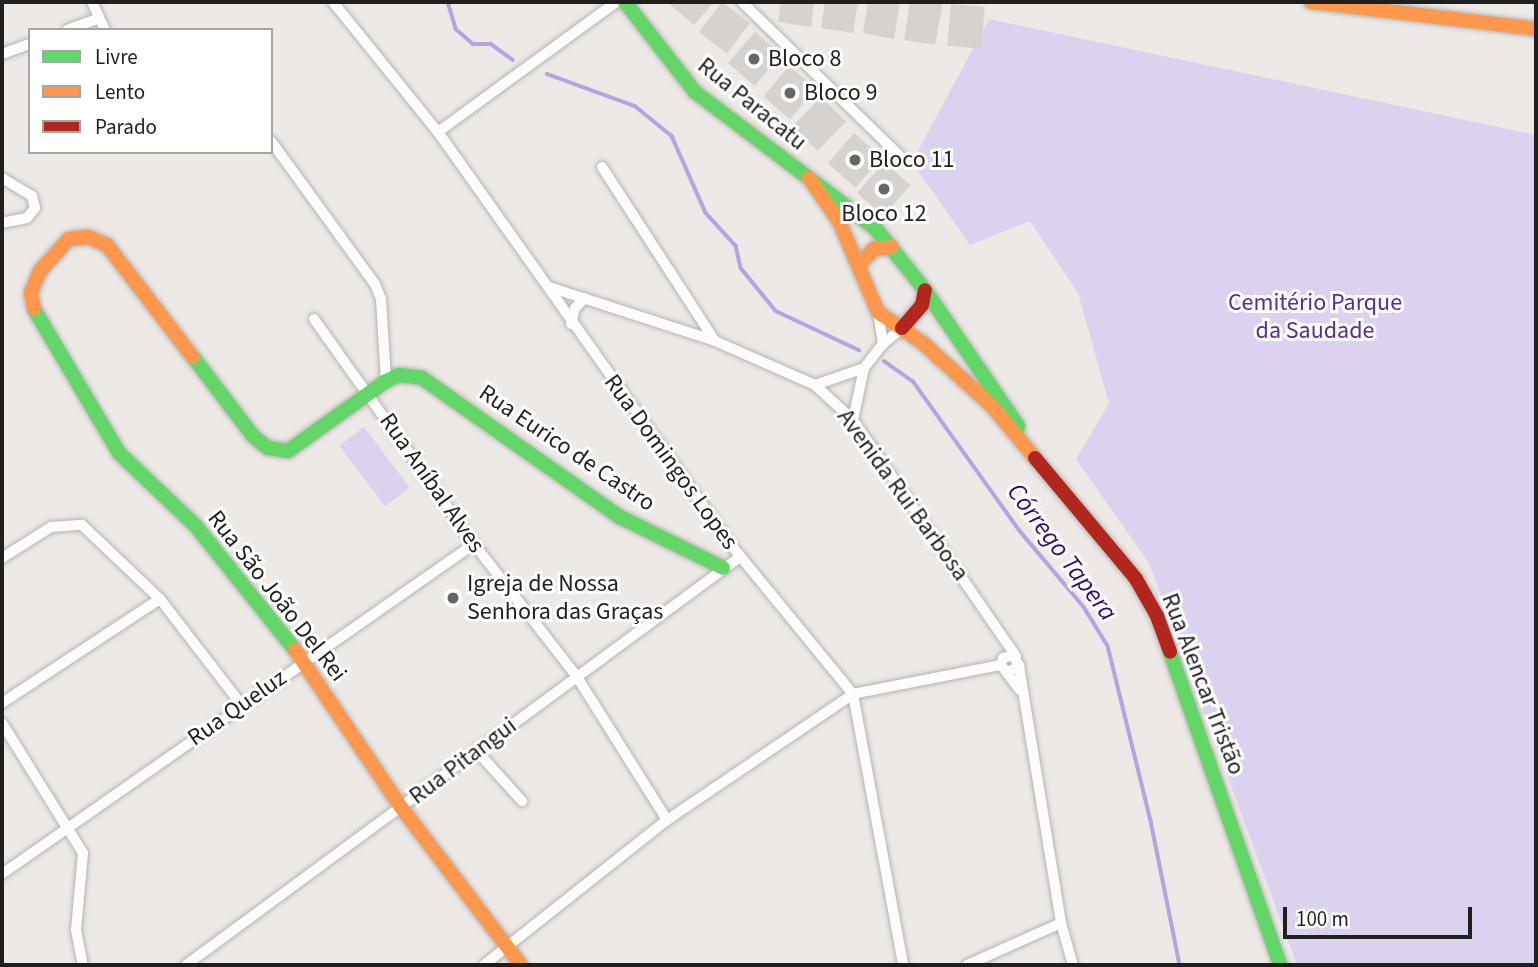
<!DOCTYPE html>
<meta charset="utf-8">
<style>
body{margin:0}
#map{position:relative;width:1538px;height:967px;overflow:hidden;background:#ece9e6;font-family:"Source Sans 3",sans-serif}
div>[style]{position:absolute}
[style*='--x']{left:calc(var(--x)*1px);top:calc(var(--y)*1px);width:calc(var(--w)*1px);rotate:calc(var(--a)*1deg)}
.green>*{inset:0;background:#dad2ee;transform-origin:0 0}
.stream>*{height:3.5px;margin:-1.75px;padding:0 1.75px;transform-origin:1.75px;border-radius:1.75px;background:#b5a4e0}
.building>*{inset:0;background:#d5d2d0;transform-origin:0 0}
.roads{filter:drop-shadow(0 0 2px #b6b4b2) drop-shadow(0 0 2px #b6b4b2)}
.street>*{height:10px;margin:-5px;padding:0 5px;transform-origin:5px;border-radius:5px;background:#fcfcfb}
.fast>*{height:14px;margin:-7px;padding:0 7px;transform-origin:7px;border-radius:7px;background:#63d668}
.slow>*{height:14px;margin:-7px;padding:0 7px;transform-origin:7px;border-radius:7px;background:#ff974d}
.jam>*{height:14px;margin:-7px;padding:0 7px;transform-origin:7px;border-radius:7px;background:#b3261e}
.dots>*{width:19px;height:19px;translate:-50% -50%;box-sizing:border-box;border:4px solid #fff;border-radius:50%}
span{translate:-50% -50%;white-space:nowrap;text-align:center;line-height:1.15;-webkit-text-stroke:6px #fff;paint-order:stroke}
.poi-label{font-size:24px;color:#211f1e}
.left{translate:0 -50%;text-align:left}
.street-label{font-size:24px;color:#211f1e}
.park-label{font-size:24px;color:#543094}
.water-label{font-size:26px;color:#370670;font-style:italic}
.frame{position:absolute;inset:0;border:4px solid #211f1e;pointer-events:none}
.legend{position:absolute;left:28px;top:28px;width:245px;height:126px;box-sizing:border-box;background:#fff;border:2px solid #a6a5a5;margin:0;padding:9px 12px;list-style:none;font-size:21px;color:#211f1e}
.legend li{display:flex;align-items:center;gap:14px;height:35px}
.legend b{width:35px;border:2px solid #a6a5a5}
.scale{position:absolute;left:1283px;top:907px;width:189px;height:32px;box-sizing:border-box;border:4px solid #211f1e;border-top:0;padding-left:9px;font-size:21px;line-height:24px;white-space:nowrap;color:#211f1e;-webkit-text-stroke:5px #fff;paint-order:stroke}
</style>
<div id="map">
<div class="green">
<i style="clip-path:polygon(989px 19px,1536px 135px,1536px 965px,1297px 965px,1149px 563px,1076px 459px,1109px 403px,1078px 293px,1030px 221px,970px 245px,912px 162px)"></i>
<i style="left:364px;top:427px;width:76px;height:31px;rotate:53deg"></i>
</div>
<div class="stream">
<i style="--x:448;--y:2;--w:28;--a:73"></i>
<i style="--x:456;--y:29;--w:23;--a:41"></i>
<i style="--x:473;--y:44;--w:18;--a:0"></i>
<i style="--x:491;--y:44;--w:27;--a:36"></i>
<i style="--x:547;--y:74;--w:94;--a:20"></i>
<i style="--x:635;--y:106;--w:48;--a:39"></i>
<i style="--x:672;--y:136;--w:84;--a:66.2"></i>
<i style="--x:706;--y:213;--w:45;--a:47.7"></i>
<i style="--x:736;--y:246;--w:23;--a:77"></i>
<i style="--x:741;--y:268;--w:55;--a:50.9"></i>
<i style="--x:776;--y:311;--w:92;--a:25.2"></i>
<i style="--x:884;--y:361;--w:35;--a:35"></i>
<i style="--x:913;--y:381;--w:184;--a:54.5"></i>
<i style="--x:1020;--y:531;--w:99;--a:49.9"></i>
<i style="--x:1084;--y:607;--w:46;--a:58.4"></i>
<i style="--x:1108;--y:646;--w:180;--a:76.2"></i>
<i style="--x:1151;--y:821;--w:147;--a:78.6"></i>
</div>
<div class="building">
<i style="clip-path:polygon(667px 2px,714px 2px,694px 25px)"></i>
<i style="left:722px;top:2px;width:35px;height:38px;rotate:37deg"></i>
<i style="clip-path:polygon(781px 2px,814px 2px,811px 27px,778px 22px)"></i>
<i style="clip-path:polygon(825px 2px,858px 2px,853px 33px,821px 28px)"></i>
<i style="clip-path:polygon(868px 2px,900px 2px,894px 39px,863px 33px)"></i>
<i style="clip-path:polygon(910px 2px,943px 2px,935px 45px,904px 40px)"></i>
<i style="left:951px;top:4px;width:34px;height:42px;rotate:5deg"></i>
<i style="left:755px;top:32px;width:35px;height:41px;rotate:41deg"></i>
<i style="left:789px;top:66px;width:35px;height:40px;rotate:40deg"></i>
<i style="left:821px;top:97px;width:35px;height:41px;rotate:44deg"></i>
<i style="left:854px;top:133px;width:37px;height:40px;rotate:41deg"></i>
<i style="left:884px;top:162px;width:35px;height:41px;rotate:41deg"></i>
</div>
<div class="roads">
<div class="street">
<i style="--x:92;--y:2;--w:31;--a:65"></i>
<i style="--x:333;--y:2;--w:167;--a:51.1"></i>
<i style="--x:438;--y:132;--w:506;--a:54.65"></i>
<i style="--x:731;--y:545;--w:193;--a:50.7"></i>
<i style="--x:853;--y:694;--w:276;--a:79.5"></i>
<i style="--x:742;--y:2;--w:221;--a:44.3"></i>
<i style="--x:67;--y:30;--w:32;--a:-20"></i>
<i style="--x:2;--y:54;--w:30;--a:-20"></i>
<i style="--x:438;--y:132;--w:220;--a:-36.1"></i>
<i style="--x:271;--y:141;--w:177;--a:54"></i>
<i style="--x:375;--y:284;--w:16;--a:68"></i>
<i style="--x:381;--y:299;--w:82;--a:86.5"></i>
<i style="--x:602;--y:167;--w:207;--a:57"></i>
<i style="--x:2;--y:178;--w:35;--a:31"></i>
<i style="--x:32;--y:196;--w:12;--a:76"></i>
<i style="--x:35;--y:208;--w:13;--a:129"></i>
<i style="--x:27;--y:218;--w:25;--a:169"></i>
<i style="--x:549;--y:287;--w:175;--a:18"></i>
<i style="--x:715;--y:341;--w:109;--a:23.7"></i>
<i style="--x:815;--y:385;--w:52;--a:42.6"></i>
<i style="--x:853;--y:420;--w:287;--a:55.4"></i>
<i style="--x:878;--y:312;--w:32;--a:81"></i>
<i style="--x:314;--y:319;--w:276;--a:54.6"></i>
<i style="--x:474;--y:544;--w:168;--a:52.2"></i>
<i style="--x:577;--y:677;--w:169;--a:57.8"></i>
<i style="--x:571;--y:324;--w:16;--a:-76"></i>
<i style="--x:575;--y:308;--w:14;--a:-45"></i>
<i style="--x:815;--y:385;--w:52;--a:-19.1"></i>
<i style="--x:853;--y:420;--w:53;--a:-78.1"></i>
<i style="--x:864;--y:368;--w:31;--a:-52"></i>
<i style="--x:883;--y:344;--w:25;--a:-40"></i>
<i style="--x:2;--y:558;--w:58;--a:-32.3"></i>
<i style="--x:51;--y:527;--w:31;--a:-4"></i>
<i style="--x:82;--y:525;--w:108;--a:43.5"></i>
<i style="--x:160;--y:599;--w:131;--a:52.4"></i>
<i style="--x:1019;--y:666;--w:260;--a:80.7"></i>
<i style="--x:1061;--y:923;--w:44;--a:74.1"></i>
<i style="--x:1008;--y:672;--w:13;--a:-29"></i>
<i style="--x:1019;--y:666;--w:13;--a:-119"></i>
<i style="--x:1013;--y:655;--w:10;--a:163"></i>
<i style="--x:1003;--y:658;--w:7;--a:106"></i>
<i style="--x:1001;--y:665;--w:31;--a:53"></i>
<i style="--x:2;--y:703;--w:189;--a:-33.4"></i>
<i style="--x:2;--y:723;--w:153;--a:58.1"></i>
<i style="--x:83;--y:853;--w:77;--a:95.2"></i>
<i style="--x:76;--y:930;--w:36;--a:79"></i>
<i style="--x:476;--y:750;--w:69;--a:48"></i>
<i style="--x:2;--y:874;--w:576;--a:-34.96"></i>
<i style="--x:186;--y:965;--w:688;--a:-36.37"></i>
<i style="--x:484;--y:965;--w:233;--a:-38.4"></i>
<i style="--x:667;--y:820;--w:225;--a:-34.1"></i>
<i style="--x:853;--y:694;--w:151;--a:-11.1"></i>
<i style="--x:967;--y:965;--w:103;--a:-24.1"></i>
</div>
<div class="fast">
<i style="--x:625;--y:2;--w:114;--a:52.1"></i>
<i style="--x:695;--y:92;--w:227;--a:37.1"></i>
<i style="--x:876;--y:229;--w:78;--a:51.2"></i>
<i style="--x:925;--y:290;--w:165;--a:55.6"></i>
<i style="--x:34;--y:309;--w:167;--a:59.4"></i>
<i style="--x:119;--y:453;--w:105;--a:43.5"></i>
<i style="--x:195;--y:525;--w:160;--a:51.3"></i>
<i style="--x:193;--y:357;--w:99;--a:52.8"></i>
<i style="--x:253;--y:436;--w:19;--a:39"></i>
<i style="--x:268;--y:448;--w:20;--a:9"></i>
<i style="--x:288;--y:451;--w:120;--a:-35.5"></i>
<i style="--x:386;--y:381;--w:14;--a:-25"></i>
<i style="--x:399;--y:375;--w:23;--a:7"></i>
<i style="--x:422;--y:378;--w:242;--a:35.1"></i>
<i style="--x:620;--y:517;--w:115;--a:26.3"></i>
<i style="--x:1170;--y:652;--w:332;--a:70.6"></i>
</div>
<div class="slow">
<i style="--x:1311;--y:2;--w:227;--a:6.8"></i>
<i style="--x:809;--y:178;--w:52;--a:55.1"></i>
<i style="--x:839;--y:221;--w:99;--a:66.8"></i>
<i style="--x:878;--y:312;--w:56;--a:34.8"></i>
<i style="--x:924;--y:344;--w:92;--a:42.4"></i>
<i style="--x:992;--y:406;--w:67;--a:50.4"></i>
<i style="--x:860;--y:264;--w:21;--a:-47"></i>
<i style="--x:874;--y:249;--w:18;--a:-6"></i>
<i style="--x:34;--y:309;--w:16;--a:-101"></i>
<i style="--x:31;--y:293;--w:24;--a:-68"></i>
<i style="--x:40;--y:271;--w:43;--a:-47.8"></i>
<i style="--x:69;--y:239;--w:19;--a:-6"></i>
<i style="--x:88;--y:237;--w:21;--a:23"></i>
<i style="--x:107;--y:245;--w:141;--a:52.5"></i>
<i style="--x:295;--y:650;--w:189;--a:56"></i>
<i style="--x:401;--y:807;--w:198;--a:52.8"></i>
</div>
<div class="jam">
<i style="--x:902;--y:328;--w:30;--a:-49"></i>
<i style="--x:922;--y:305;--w:15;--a:-79"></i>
<i style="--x:1035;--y:458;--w:158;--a:50.1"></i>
<i style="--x:1136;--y:579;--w:43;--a:60.4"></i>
<i style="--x:1157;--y:616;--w:38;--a:70"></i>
</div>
</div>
<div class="dots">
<i style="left:754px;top:59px;background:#686664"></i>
<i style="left:790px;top:93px;background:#686664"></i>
<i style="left:855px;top:160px;background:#686664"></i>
<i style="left:884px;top:189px;background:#686664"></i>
<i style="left:453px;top:598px;background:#686664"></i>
</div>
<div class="poi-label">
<span class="left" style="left:768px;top:59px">Bloco 8</span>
<span class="left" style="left:804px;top:93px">Bloco 9</span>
<span class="left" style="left:869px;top:160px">Bloco 11</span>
<span style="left:884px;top:214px">Bloco 12</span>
<span class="left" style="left:467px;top:598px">Igreja de Nossa<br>Senhora das Graças</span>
</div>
<div class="street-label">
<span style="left:752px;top:104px;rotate:39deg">Rua Paracatu</span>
<span style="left:567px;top:448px;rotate:34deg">Rua Eurico de Castro</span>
<span style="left:671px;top:462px;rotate:54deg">Rua Domingos Lopes</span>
<span style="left:432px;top:483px;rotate:55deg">Rua Aníbal Alves</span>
<span style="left:903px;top:495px;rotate:54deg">Avenida Rui Barbosa</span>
<span style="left:277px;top:596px;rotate:52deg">Rua São João Del Rei</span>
<span style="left:1203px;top:684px;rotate:69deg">Rua Alencar Tristão</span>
<span style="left:237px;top:708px;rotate:-35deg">Rua Queluz</span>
<span style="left:463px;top:761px;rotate:-37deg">Rua Pitangui</span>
</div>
<div class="park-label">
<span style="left:1315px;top:317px">Cemitério Parque<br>da Saudade</span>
</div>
<div class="water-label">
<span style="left:1062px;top:552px;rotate:53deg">Córrego Tapera</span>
</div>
<div class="frame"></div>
<ul class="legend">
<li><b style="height:9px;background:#63d668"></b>Livre</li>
<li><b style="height:9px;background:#ff974d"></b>Lento</li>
<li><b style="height:9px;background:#b3261e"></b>Parado</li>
</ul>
<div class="scale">100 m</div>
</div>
